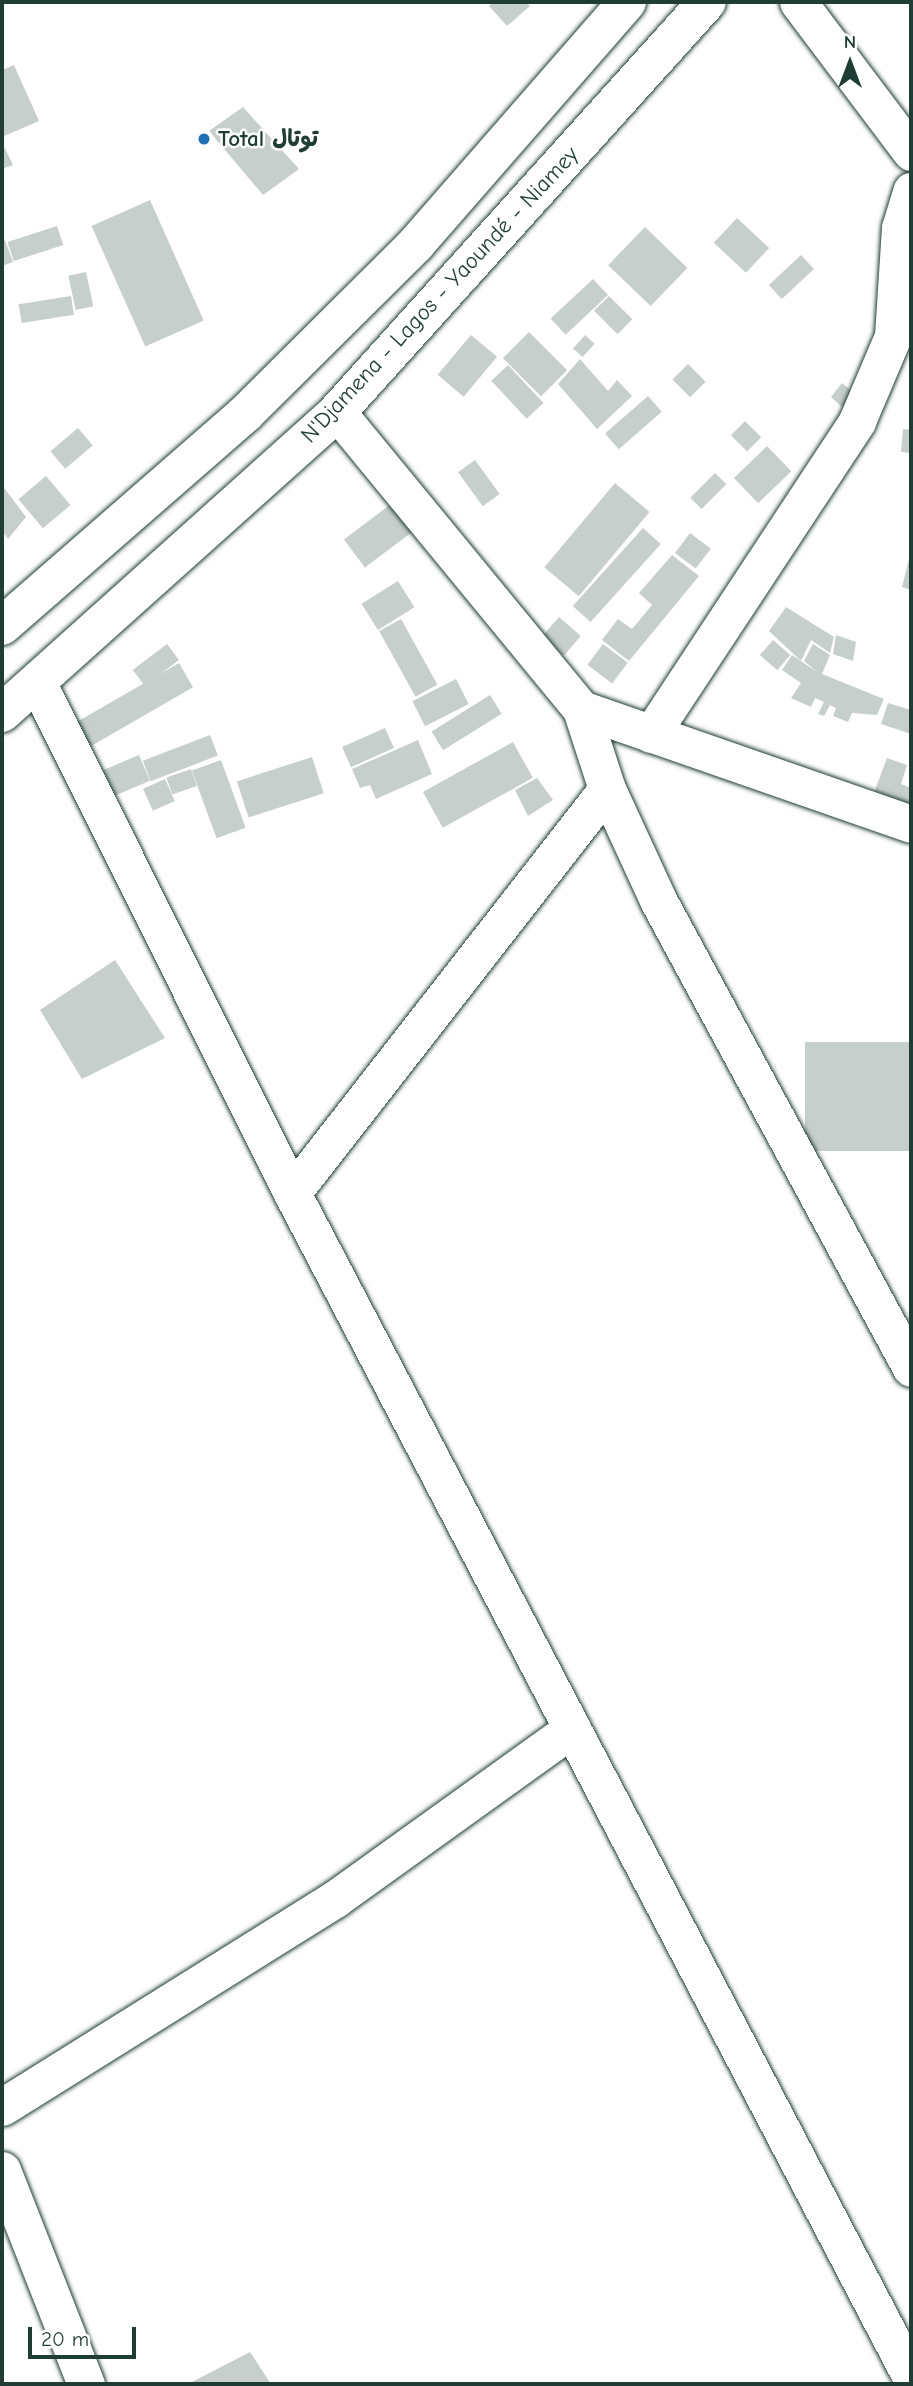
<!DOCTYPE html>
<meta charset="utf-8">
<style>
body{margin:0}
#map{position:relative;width:913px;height:2386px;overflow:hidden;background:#fff;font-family:"Comic Neue","Playpen Sans Arabic",sans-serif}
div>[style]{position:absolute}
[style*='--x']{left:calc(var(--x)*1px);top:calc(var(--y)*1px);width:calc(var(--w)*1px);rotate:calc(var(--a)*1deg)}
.building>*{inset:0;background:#c7cfcc;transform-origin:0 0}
.roads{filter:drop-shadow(0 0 2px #1f3d34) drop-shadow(0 0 2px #1f3d34)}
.street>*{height:37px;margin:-18.5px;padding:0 18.5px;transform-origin:18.5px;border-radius:18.5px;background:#fff}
.highway>*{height:38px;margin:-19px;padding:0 19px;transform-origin:19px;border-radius:19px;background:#fff}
.dots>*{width:19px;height:19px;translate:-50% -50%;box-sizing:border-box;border:4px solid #fff;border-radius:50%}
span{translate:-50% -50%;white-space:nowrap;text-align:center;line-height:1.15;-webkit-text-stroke:5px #fff;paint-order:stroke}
.poi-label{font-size:23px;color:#1f3d34;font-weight:700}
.left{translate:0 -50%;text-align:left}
.street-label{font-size:23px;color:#1f3d34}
.frame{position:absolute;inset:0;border:4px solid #1f3d34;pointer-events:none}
.north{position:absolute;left:815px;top:28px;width:70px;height:70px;-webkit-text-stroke:5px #fff;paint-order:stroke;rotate:0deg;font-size:19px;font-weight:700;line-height:28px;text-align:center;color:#1f3d34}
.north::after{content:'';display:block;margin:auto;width:24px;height:32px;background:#1f3d34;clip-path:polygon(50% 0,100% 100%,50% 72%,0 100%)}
.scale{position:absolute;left:28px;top:2327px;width:108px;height:32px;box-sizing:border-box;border:4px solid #1f3d34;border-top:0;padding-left:9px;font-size:21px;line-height:24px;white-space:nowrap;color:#1f3d34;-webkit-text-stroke:5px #fff;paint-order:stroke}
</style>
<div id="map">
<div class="building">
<i style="clip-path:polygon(494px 2px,526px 2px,530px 6px,507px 26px,489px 6px)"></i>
<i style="clip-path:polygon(14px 65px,39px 121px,2px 137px,2px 70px)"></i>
<i style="clip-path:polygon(243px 107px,299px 169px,263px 195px,209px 131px)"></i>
<i style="clip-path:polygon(2px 142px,13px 165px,2px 169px)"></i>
<i style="left:150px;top:200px;width:132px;height:64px;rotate:66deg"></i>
<i style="left:737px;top:218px;width:44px;height:34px;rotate:43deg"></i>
<i style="left:57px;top:226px;width:20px;height:52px;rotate:72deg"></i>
<i style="left:645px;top:227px;width:59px;height:53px;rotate:44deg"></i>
<i style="clip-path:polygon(5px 240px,13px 262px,2px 266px,2px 241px)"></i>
<i style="left:801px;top:255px;width:19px;height:44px;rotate:47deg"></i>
<i style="left:86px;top:272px;width:35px;height:18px;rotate:78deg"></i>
<i style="left:593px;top:279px;width:22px;height:58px;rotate:47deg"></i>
<i style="left:71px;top:296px;width:19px;height:53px;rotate:81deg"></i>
<i style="left:609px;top:296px;width:33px;height:21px;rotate:45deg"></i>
<i style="left:529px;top:332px;width:54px;height:37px;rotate:45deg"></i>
<i style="left:471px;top:335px;width:34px;height:52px;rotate:40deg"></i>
<i style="left:585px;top:335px;width:13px;height:18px;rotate:42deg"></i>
<i style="clip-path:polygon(580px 359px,608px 391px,617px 380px,632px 396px,597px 429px,558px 384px)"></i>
<i style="left:688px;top:364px;width:25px;height:22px;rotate:45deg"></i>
<i style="left:508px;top:365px;width:52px;height:23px;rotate:47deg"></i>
<i style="clip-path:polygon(842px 383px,855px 394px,842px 407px,831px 397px)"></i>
<i style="left:648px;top:396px;width:21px;height:57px;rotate:49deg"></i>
<i style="left:745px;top:421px;width:23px;height:20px;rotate:45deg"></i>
<i style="left:78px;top:428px;width:23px;height:36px;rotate:50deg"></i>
<i style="clip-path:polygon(903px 429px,911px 430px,911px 453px,901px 452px)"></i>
<i style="left:767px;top:446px;width:35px;height:46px;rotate:46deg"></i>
<i style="left:475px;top:460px;width:42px;height:21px;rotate:54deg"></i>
<i style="left:715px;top:473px;width:16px;height:35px;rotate:45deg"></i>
<i style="left:46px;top:476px;width:38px;height:36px;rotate:50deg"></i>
<i style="left:615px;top:483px;width:45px;height:110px;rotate:40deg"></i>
<i style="clip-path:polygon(2px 485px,26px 517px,8px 539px,2px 531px)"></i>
<i style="left:391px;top:504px;width:35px;height:59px;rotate:53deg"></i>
<i style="left:643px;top:528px;width:24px;height:105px;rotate:42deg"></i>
<i style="left:690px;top:533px;width:26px;height:25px;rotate:37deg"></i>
<i style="clip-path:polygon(672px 555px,699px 576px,629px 661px,602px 640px,618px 619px,632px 629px,652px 605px,639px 593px)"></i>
<i style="clip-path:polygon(910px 555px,911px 555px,911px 590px,902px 587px)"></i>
<i style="left:398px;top:581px;width:31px;height:43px;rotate:58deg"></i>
<i style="clip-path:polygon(786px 607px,834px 637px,830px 653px,811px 640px,801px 661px,769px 631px)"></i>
<i style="left:559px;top:617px;width:29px;height:26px;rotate:41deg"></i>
<i style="left:401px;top:619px;width:75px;height:25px;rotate:61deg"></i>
<i style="clip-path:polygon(836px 635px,856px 642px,853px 661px,833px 654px)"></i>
<i style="left:773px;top:640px;width:23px;height:20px;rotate:41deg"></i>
<i style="left:167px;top:644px;width:20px;height:43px;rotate:53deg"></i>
<i style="left:603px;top:644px;width:31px;height:26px;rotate:37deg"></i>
<i style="clip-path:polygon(813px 644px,830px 655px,822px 674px,884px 699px,877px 715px,852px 713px,848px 722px,833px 716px,836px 708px,830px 705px,824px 716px,818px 714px,824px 702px,815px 698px,811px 707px,791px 698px,801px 683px,782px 670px,792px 655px,817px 672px,804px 661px)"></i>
<i style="left:179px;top:663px;width:28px;height:121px;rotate:60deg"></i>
<i style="left:456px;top:679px;width:28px;height:49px;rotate:63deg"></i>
<i style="left:490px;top:695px;width:22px;height:69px;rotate:58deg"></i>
<i style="clip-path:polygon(888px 703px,911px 710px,911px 734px,881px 724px)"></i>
<i style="left:385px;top:728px;width:22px;height:47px;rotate:66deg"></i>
<i style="left:210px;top:735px;width:22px;height:72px;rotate:69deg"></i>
<i style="clip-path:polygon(418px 740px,432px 774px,376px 799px,370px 785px,360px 788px,352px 769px)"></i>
<i style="left:513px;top:742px;width:41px;height:103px;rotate:61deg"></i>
<i style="left:139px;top:755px;width:28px;height:39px;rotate:67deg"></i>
<i style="left:312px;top:757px;width:38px;height:79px;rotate:72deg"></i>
<i style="clip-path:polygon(887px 758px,907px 765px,901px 784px,911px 788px,911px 812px,872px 798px)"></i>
<i style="left:221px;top:760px;width:72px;height:31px;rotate:70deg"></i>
<i style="left:191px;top:769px;width:18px;height:26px;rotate:71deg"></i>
<i style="clip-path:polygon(537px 778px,553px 800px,528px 816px,515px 790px)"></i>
<i style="left:165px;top:779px;width:24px;height:24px;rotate:66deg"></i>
<i style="clip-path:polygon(115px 960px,165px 1038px,82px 1079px,40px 1010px)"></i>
<i style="left:911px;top:1042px;width:109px;height:106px;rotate:90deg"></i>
<i style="clip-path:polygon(250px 2352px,271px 2384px,188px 2384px)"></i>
</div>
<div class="roads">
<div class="street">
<i style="--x:798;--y:2;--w:188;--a:53"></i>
<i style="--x:337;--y:412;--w:384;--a:50.6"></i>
<i style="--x:581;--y:709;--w:84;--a:72"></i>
<i style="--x:607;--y:789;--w:122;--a:65.3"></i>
<i style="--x:658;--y:900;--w:532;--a:61.6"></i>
<i style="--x:38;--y:684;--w:569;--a:63.48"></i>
<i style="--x:292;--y:1193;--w:1336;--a:62.4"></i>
<i style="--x:581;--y:709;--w:349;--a:19.2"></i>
<i style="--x:651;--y:734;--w:375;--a:-56.6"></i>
<i style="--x:857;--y:421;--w:92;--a:-67"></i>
<i style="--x:893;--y:336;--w:108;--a:-86.3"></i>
<i style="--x:900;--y:228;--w:39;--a:-73"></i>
<i style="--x:292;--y:1193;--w:512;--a:-52.06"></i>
<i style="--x:2;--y:2107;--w:393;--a:-32"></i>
<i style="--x:335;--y:1899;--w:292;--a:-35.7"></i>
<i style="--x:2;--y:2170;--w:230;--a:68.6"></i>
</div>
<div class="highway">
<i style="--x:2;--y:626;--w:324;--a:-41.1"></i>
<i style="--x:246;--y:413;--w:240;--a:-44.8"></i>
<i style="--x:416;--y:244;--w:321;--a:-48.9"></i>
<i style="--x:2;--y:713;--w:450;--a:-41.9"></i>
<i style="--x:337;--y:412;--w:552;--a:-47.94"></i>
</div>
</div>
<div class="dots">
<i style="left:204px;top:139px;background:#1f6fb2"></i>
</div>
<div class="poi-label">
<span class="left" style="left:218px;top:139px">Total توتال</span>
</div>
<div class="street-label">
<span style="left:440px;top:295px;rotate:-47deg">N'Djamena - Lagos - Yaoundé - Niamey</span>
</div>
<div class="frame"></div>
<div class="north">N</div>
<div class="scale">20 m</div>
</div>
